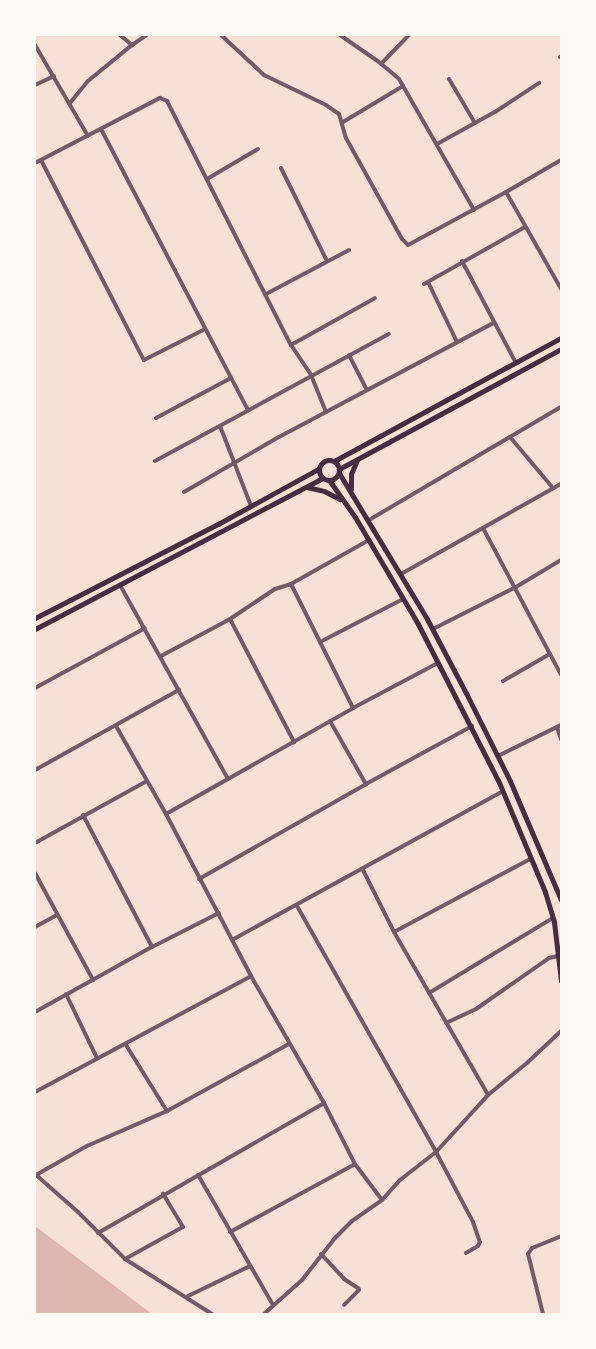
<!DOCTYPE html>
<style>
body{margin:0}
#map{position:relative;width:596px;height:1349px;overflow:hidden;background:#f7e1d7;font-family:Rubik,sans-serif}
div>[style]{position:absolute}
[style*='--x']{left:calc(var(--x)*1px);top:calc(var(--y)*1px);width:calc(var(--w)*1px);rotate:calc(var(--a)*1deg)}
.water>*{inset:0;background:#dcb8b0}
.minor>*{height:4px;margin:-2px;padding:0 2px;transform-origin:2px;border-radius:2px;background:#755966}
.secondary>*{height:5px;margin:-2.5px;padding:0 2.5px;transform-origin:2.5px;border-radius:2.5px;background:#4a2c40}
.secondary>.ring{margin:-2.5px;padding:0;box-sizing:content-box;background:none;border:5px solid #4a2c40;border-radius:50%}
span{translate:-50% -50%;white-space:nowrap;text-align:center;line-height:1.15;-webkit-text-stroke:4px #fffaf5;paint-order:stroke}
.frame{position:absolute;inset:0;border:36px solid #fffaf5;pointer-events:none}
</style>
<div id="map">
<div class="water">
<i style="clip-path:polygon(35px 1226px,152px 1314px,35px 1314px)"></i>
</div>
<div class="minor">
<i style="--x:120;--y:35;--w:16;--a:40"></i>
<i style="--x:132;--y:45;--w:18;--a:-34"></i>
<i style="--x:221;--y:35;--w:59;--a:42.9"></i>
<i style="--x:264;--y:75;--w:69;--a:25.8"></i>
<i style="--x:326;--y:105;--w:16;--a:35"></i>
<i style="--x:339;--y:114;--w:25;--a:74"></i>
<i style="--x:346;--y:138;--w:115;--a:61"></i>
<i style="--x:402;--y:239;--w:8;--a:45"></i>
<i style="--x:408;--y:245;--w:111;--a:-28.4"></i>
<i style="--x:506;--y:192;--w:64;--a:-30.2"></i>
<i style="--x:340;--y:35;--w:47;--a:34.7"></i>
<i style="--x:379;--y:62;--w:26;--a:40"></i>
<i style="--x:399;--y:79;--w:151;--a:60.2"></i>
<i style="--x:35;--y:45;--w:105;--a:59.8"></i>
<i style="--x:560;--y:57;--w:1;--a:-45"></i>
<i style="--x:381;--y:64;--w:40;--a:-46"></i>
<i style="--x:449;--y:79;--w:51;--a:59.4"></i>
<i style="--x:35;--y:85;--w:21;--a:-25"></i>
<i style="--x:70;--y:103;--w:28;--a:-51"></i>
<i style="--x:88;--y:81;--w:57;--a:-39.3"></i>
<i style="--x:343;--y:122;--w:70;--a:-31"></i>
<i style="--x:101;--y:129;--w:317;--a:62.4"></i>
<i style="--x:437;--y:144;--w:66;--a:-28.9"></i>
<i style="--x:495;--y:112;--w:53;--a:-33.4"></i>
<i style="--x:41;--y:160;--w:225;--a:62.8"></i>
<i style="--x:144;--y:360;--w:68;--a:-26.9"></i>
<i style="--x:35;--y:163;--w:141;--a:-27.5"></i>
<i style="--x:160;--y:98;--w:8;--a:23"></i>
<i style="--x:167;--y:101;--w:274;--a:63.1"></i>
<i style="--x:291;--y:345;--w:36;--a:56"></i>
<i style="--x:311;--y:375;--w:40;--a:68"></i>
<i style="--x:281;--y:168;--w:104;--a:63.7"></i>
<i style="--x:207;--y:179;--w:59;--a:-30.5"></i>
<i style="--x:506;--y:192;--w:112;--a:60.4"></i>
<i style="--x:462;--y:261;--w:115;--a:62.1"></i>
<i style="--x:428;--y:282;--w:67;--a:64.2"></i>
<i style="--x:424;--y:284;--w:116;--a:-29.4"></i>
<i style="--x:266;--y:294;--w:94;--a:-27.9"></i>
<i style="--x:291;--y:345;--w:96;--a:-29.2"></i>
<i style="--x:349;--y:355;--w:39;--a:63"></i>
<i style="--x:156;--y:418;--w:85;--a:-28.1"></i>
<i style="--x:220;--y:426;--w:86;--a:68.8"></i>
<i style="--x:510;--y:437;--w:67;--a:49.9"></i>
<i style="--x:155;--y:461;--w:266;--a:-28.5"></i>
<i style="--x:184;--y:492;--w:110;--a:-30.1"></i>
<i style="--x:279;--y:437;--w:242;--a:-28"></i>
<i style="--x:369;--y:520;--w:223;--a:-30.5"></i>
<i style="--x:483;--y:528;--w:166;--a:62"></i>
<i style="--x:401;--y:574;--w:184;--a:-29.4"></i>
<i style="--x:291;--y:584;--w:139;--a:63.4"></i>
<i style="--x:120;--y:585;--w:222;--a:60.9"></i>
<i style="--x:230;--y:619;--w:139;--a:62.5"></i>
<i style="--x:433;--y:629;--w:93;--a:-26.8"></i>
<i style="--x:516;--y:587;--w:52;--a:-31"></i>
<i style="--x:320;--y:642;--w:93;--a:-27.4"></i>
<i style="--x:161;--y:656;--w:78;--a:-28.2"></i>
<i style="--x:230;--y:619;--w:54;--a:-33.7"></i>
<i style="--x:275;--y:589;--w:17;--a:-17"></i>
<i style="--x:291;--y:584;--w:90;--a:-29.4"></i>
<i style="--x:503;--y:681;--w:54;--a:-29.9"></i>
<i style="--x:35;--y:688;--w:125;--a:-28.6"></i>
<i style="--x:330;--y:721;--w:73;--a:60.3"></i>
<i style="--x:116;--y:726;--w:101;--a:60.4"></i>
<i style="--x:166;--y:814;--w:183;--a:62.3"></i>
<i style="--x:251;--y:976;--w:146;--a:60.1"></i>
<i style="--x:324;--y:1103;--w:68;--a:63.1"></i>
<i style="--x:355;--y:1164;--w:45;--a:53.1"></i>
<i style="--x:557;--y:727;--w:13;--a:72"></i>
<i style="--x:498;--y:756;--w:70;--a:-26.2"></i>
<i style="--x:35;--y:770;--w:165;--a:-29.1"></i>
<i style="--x:166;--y:814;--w:215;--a:-29.5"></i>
<i style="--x:353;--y:708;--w:96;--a:-27.9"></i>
<i style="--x:83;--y:815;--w:149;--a:62.4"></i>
<i style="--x:35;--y:843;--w:128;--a:-29"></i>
<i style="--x:363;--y:870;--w:69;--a:63.4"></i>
<i style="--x:394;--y:932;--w:188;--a:60"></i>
<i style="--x:35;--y:873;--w:122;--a:61.5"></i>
<i style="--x:199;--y:879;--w:192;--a:-29.6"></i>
<i style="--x:366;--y:784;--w:121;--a:-28.7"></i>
<i style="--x:297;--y:906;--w:283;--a:60.5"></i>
<i style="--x:436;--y:1152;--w:79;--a:62.1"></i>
<i style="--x:473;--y:1222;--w:21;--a:71"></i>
<i style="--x:480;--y:1242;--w:4;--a:117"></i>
<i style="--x:478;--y:1246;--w:14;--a:150"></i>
<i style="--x:35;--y:927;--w:25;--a:-29"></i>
<i style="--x:394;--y:932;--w:154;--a:-28.2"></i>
<i style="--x:232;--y:940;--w:309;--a:-28.8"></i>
<i style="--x:429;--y:993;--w:145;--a:-31.2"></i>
<i style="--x:66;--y:994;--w:71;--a:64.2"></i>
<i style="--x:35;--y:1012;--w:134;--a:-29.1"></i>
<i style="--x:152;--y:947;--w:75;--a:-26.9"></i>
<i style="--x:446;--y:1023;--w:33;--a:-25"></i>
<i style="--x:476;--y:1009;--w:89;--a:-34.9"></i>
<i style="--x:549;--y:958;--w:9;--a:-13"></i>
<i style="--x:126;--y:1045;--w:78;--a:58.2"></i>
<i style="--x:35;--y:1092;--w:245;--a:-28.2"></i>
<i style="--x:35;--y:1174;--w:57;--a:41.5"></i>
<i style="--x:78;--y:1212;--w:66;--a:45"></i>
<i style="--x:125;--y:1259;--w:103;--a:32.3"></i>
<i style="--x:36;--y:1175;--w:59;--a:-29.6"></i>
<i style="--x:87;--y:1146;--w:87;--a:-23.6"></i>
<i style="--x:167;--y:1111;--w:139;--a:-28.8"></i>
<i style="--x:198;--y:1175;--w:150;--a:60"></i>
<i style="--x:230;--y:1232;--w:142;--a:-28.5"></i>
<i style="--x:98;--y:1233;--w:261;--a:-29.9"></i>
<i style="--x:321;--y:1254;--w:34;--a:47"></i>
<i style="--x:344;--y:1279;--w:17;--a:33"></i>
<i style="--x:358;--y:1288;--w:2;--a:63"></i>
<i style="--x:359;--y:1290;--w:21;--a:135"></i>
<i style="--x:125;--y:1259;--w:66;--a:-28.9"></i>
<i style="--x:183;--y:1227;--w:39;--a:-121"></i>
<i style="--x:186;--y:1297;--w:71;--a:-25.8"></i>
<i style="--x:264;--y:1314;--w:51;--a:-41.8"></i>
<i style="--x:302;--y:1280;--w:53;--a:-51.8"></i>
<i style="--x:335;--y:1238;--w:24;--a:-45"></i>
<i style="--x:352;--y:1221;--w:37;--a:-35"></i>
<i style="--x:382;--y:1200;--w:27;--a:-48"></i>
<i style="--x:400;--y:1180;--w:46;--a:-37.9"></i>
<i style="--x:436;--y:1152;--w:77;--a:-47.6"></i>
<i style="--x:488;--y:1095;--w:52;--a:-39.5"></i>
<i style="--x:528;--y:1062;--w:45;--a:-43.2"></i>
<i style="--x:543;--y:1314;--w:62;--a:-104"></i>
<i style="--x:528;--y:1254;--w:7;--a:-56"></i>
<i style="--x:532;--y:1248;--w:31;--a:-22"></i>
</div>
<div class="secondary">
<i class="ring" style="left:319px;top:460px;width:15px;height:15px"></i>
<i style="--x:334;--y:461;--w:258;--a:-28.5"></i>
<i style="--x:339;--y:469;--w:252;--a:-28.4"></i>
<i style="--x:339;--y:473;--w:170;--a:58.9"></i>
<i style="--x:427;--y:619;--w:84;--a:62.2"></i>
<i style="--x:466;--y:693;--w:98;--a:63.4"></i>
<i style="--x:510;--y:781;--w:129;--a:66.8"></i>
<i style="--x:329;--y:480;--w:45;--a:54.9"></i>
<i style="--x:355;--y:517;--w:124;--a:59.5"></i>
<i style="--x:418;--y:624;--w:175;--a:62.9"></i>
<i style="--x:498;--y:780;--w:121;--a:67.2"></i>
<i style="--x:545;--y:892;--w:31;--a:73"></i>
<i style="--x:554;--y:922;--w:59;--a:83.2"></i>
<i style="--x:307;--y:487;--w:17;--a:13"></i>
<i style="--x:324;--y:491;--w:18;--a:27"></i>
<i style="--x:351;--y:489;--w:15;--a:-90"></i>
<i style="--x:351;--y:474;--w:15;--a:-67"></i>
<i style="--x:35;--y:618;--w:206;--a:-27.2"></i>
<i style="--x:218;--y:524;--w:114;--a:-28.8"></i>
<i style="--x:35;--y:629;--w:325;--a:-27.7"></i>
</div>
<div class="frame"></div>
</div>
